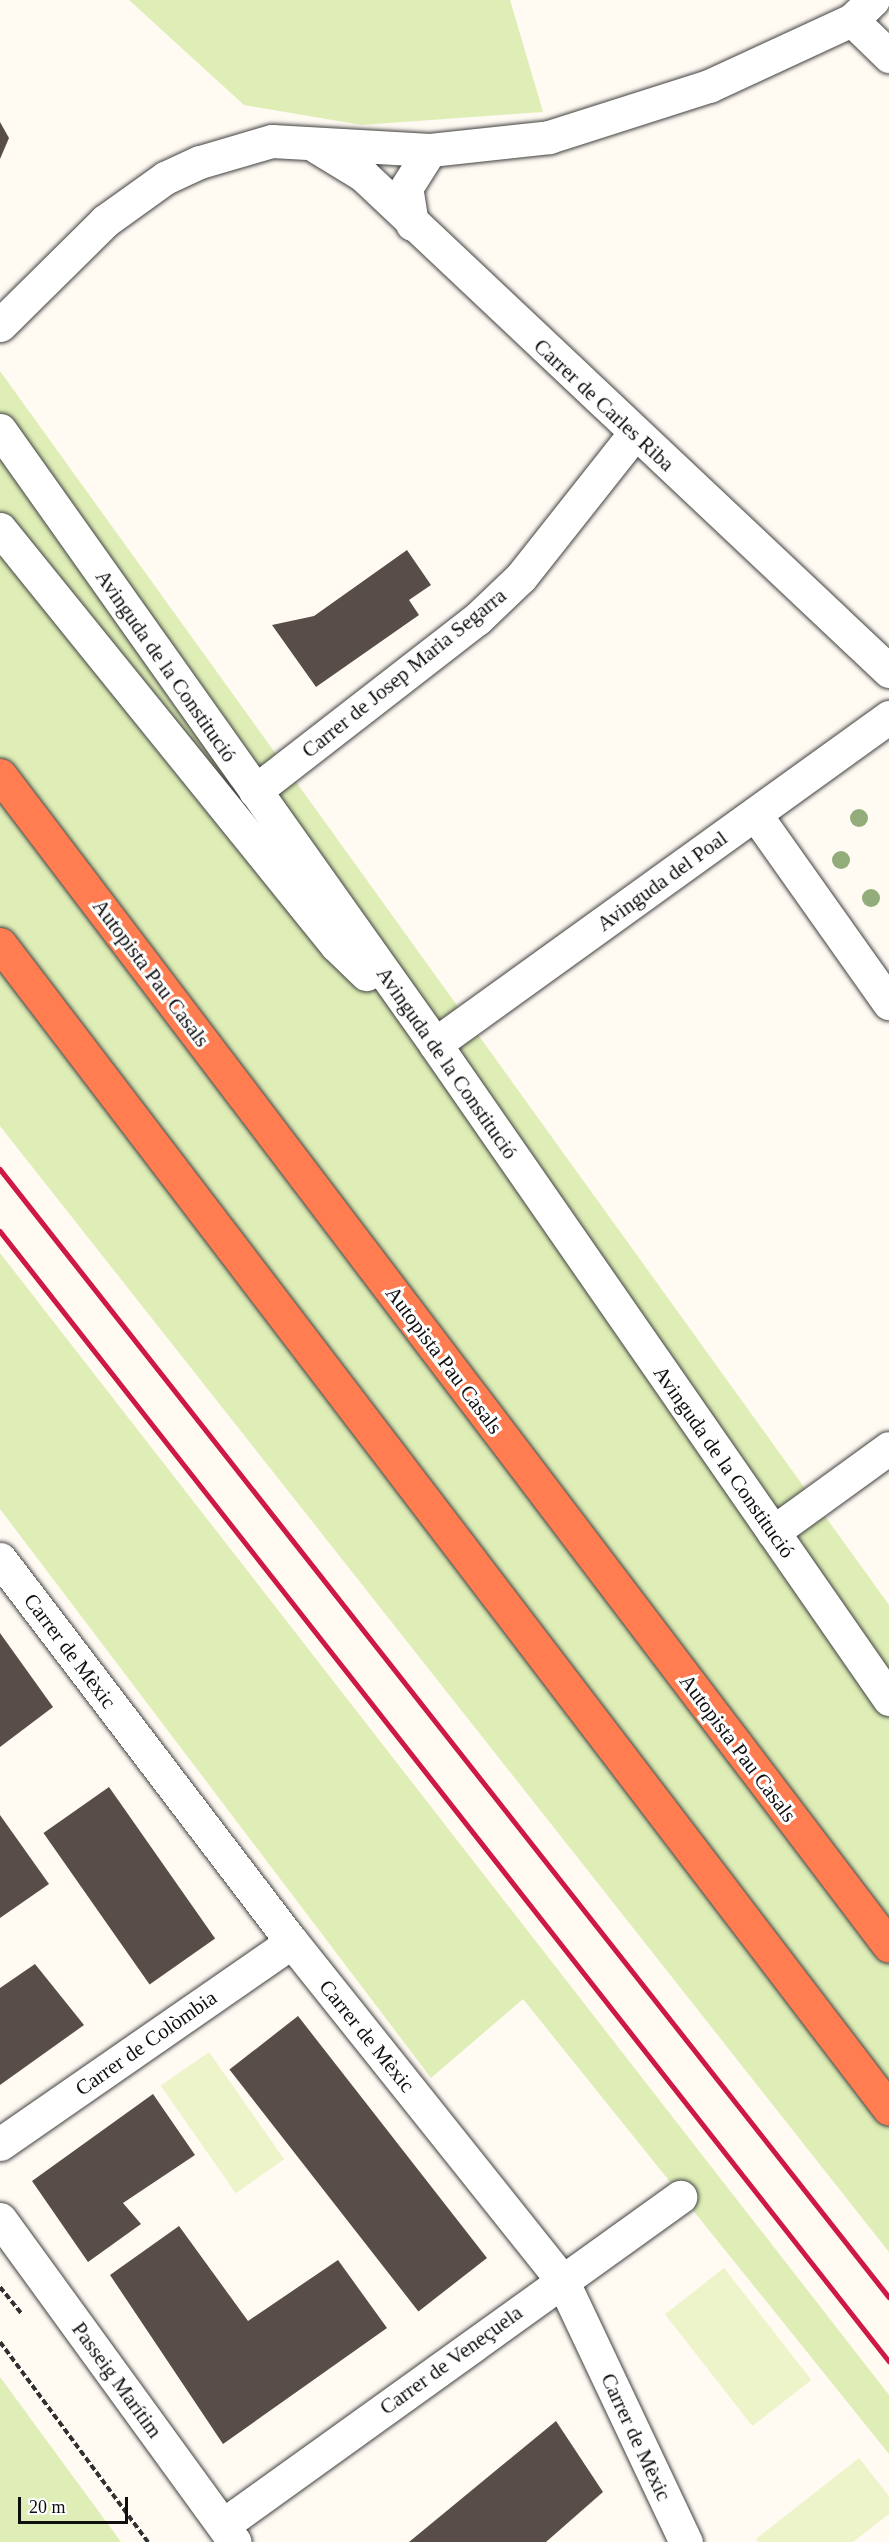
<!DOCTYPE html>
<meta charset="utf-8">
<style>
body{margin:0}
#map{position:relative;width:889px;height:2542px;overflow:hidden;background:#fffaf2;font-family:"Times New Roman",serif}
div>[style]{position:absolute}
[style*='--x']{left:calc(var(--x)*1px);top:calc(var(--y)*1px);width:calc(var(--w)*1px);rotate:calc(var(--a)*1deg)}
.green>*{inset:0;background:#deeeb6}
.pitch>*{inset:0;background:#eef4c9;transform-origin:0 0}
.building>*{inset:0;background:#594d4a;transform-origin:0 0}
.path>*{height:4px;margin-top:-2px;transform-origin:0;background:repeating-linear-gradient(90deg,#313131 0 6px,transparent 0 9px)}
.roads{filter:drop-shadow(0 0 2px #424242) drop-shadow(0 0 2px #424242)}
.minor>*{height:33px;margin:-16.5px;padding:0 16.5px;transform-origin:16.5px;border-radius:16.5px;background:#fff}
.highway>*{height:33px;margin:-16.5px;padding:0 16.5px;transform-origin:16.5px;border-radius:16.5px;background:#ff7d50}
.rail>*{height:4.5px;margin:-2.25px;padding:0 2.25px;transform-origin:2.25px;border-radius:2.25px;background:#ce1946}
.trees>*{width:18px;height:18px;margin:-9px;border-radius:50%;background:#93ad7a}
span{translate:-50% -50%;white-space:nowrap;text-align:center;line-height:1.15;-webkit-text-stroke:6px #fff;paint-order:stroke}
.street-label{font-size:21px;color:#0f0f0f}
.scale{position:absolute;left:18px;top:2497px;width:110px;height:27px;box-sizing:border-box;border:3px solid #0f0f0f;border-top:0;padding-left:8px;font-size:18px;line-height:21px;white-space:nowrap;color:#0f0f0f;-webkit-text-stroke:4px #fff;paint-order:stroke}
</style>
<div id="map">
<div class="green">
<i style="clip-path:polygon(129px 0,510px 0,543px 112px,362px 125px,244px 105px)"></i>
<i style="clip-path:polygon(0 371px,889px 1605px,889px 2252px,0 1126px)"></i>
<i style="clip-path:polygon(0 1253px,889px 2395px,889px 2454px,523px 1999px,431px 2078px,0 1509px)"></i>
<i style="clip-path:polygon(0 2377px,121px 2542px,0 2542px)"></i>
</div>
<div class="pitch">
<i style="left:209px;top:2052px;width:131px;height:59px;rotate:55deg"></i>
<i style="left:724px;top:2268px;width:142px;height:75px;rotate:52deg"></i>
<i style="clip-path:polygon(859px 2458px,889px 2496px,889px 2514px,853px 2542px,758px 2542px,756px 2539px)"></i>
</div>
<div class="building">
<i style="clip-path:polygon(0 122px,9px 138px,0 159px)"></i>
<i style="clip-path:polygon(407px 550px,431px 585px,409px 600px,419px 615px,316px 687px,272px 625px,314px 616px)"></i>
<i style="clip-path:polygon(0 1633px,53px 1707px,0 1747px)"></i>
<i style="left:109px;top:1787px;width:185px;height:80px;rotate:55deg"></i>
<i style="clip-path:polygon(0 1815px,49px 1884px,0 1918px)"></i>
<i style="clip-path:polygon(35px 1964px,84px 2025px,0 2085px,0 1988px)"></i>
<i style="left:298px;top:2016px;width:307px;height:87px;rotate:52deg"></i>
<i style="clip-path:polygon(153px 2094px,195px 2155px,123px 2203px,141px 2224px,88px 2262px,32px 2181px)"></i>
<i style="clip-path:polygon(179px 2226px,248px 2321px,338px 2260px,387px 2328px,223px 2444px,110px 2275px)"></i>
<i style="clip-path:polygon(556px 2421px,603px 2492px,546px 2542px,409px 2542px)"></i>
</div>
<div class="path">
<i style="--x:0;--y:2287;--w:35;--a:51"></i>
<i style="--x:0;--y:2342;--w:249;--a:53.5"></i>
</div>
<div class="roads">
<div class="minor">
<i style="--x:852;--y:20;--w:52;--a:44.2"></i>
<i style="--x:317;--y:147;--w:54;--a:31.3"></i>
<i style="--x:363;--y:175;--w:723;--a:43.32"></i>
<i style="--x:412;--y:224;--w:36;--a:-99"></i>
<i style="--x:406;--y:188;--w:45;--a:-57.7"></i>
<i style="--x:0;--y:325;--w:148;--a:-44.7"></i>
<i style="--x:105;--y:221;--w:74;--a:-35.6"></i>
<i style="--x:165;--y:178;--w:38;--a:-25"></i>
<i style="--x:200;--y:162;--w:75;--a:-16.3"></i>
<i style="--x:272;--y:141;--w:158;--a:3.3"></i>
<i style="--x:430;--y:150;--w:120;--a:-6.2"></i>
<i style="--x:549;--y:137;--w:168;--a:-17.7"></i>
<i style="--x:709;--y:86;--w:157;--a:-24.8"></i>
<i style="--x:852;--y:20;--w:29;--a:-44"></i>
<i style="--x:0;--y:430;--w:752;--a:54.68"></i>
<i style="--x:435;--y:1044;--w:797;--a:55.27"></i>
<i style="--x:0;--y:529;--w:535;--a:51.07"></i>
<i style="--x:336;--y:945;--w:42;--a:44"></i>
<i style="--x:255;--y:791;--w:281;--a:-37.8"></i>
<i style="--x:477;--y:619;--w:61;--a:-43.7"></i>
<i style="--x:521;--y:577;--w:182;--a:-51.7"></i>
<i style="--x:755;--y:814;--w:232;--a:54.7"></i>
<i style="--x:435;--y:1044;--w:560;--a:-35.76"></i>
<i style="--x:773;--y:1532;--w:143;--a:-35.9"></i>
<i style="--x:0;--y:1559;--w:482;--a:52.7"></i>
<i style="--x:292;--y:1942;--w:433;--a:51.4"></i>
<i style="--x:562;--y:2280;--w:290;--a:64.7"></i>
<i style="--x:0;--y:2144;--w:355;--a:-34.7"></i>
<i style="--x:0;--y:2219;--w:399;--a:54"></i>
<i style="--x:223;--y:2525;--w:563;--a:-35.67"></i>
</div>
<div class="highway">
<i style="--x:0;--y:775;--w:1470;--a:52.79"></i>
<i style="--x:0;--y:944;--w:1465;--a:52.65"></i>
</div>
</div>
<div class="rail">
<i style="--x:0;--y:1169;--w:1436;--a:51.76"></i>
<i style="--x:0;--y:1231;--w:1438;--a:51.81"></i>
</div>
<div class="trees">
<i style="left:859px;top:818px"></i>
<i style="left:841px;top:860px"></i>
<i style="left:871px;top:898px"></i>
</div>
<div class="street-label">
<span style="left:604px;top:405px;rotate:43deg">Carrer de Carles Riba</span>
<span style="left:166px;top:666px;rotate:55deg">Avinguda de la Constitució</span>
<span style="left:404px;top:673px;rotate:-39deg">Carrer de Josep Maria Segarra</span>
<span style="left:662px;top:881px;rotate:-36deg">Avinguda del Poal</span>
<span style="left:151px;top:973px;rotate:53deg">Autopista Pau Casals</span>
<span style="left:447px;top:1063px;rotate:55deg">Avinguda de la Constitució</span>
<span style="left:444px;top:1360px;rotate:53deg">Autopista Pau Casals</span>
<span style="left:724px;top:1462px;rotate:55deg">Avinguda de la Constitució</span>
<span style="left:70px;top:1651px;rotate:53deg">Carrer de Mèxic</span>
<span style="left:738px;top:1748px;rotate:53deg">Autopista Pau Casals</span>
<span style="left:367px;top:2036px;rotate:51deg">Carrer de Mèxic</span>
<span style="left:146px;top:2043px;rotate:-35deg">Carrer de Colòmbia</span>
<span style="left:451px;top:2360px;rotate:-36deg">Carrer de Veneçuela</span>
<span style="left:117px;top:2380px;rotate:54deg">Passeig Marítim</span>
<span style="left:636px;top:2437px;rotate:65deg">Carrer de Mèxic</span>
</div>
<div class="scale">20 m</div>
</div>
